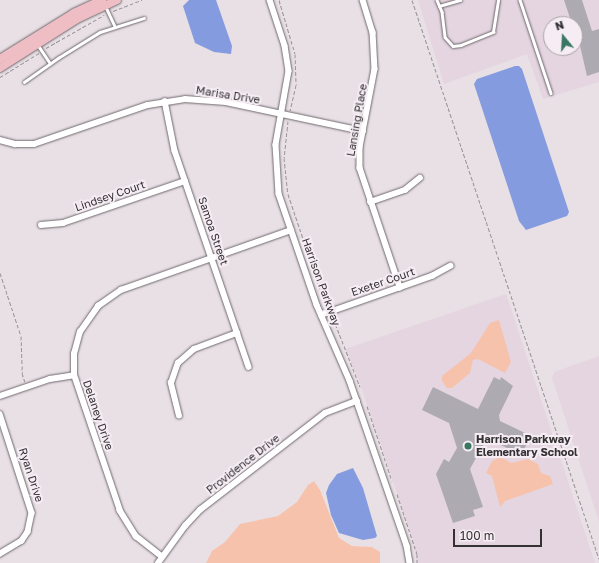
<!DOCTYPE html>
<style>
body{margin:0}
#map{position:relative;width:599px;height:563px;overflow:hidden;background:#e8e0e5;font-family:"Golos Text",sans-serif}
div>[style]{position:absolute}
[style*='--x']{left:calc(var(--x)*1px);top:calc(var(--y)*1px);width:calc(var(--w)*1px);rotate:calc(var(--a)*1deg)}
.built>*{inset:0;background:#e4d5e0}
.green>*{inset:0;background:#f7c2ac}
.water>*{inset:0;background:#859bdf}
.building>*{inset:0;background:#adaab2}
.path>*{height:1px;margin-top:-0.5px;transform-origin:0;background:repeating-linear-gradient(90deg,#989296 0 4px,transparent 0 6px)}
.roads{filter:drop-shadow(0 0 1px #6f686d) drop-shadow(0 0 1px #6f686d)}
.service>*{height:2.5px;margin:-1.25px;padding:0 1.25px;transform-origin:1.25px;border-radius:1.25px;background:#fff}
.minor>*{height:5.5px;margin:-2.75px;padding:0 2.75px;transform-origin:2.75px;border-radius:2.75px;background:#fff}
.primary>*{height:8px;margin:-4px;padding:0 4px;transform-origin:4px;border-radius:4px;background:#efbec5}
.dots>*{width:11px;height:11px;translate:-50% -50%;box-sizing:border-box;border:2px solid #f5edf3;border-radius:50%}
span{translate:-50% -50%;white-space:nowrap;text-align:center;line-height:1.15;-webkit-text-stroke:4px #f5edf3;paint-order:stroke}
.street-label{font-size:11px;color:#343133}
.poi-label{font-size:11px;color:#343133;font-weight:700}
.left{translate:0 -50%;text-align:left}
.north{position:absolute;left:543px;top:16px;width:40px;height:40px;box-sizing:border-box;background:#f5edf3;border:1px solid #a8a2a6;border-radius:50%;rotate:342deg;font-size:11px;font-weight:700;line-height:16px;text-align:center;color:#343133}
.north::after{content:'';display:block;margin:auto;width:14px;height:18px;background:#3a7763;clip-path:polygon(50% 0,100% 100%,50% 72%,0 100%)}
.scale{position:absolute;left:453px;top:529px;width:89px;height:18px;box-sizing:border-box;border:2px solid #343133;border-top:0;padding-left:5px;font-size:12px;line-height:14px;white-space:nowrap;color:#343133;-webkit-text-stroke:3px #f5edf3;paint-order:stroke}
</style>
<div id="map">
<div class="built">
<i style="clip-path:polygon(evenodd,418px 0,599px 0,599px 82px,543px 99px,527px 54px,444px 84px,418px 0,551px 24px,575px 24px,575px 48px,551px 48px,551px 24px)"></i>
<i style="clip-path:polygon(506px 294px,595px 563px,417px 563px,413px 540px,359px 381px,345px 349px)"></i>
<i style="clip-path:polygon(599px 356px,599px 522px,552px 378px,554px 372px)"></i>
</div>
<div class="green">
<i style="clip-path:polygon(499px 320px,511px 362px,505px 373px,478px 359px,473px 360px,470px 373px,452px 388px,447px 388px,442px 381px,442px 376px,471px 353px,490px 323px)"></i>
<i style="clip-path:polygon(501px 457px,511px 463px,528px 459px,538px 464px,541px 473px,550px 476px,553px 484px,505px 501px,500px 507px,492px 476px,486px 473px,492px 461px)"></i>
<i style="clip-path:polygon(314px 481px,320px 490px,339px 538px,352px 546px,372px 547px,380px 552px,380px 563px,206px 563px,212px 551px,225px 542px,240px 524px,278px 516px,297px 502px,308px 485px)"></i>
</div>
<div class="water">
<i style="clip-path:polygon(189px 0,216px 0,232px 46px,231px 54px,214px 52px,195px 43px,183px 6px)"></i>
<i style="clip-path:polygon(515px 66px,519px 66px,522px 69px,569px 212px,567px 216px,526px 230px,519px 221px,474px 84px,477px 79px)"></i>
<i style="clip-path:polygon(353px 468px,363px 488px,377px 536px,375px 538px,363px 540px,339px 533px,331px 515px,326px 493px,329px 485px,337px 474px)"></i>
</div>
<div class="building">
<i style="clip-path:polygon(564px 0,582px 0,592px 31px,599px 29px,599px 72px,587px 76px,575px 24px,572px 24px)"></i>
<i style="clip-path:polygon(494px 377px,500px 380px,501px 377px,513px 386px,499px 415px,500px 421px,531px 436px,521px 455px,487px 438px,470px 469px,483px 507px,473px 510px,475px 516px,453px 523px,436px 474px,444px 459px,449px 462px,457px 448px,449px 423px,422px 410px,433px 387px,478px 409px)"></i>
</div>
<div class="path">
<i style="--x:279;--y:0;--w:56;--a:73.5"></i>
<i style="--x:295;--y:54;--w:31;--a:88"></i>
<i style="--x:296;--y:85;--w:26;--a:103"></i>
<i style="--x:412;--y:0;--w:589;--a:71.5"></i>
<i style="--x:113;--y:11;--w:31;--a:-21"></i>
<i style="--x:46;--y:48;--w:67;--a:-29.6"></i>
<i style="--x:0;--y:77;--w:46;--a:-31.6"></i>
<i style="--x:288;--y:121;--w:37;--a:96"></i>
<i style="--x:284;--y:158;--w:36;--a:84"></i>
<i style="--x:288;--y:194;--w:119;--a:71.4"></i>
<i style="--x:0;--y:273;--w:66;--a:71.6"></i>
<i style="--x:21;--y:336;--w:37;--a:88"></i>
<i style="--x:22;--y:373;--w:9;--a:72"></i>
<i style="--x:333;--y:318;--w:74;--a:68.6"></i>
<i style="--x:367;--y:406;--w:79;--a:71.6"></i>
<i style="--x:397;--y:494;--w:63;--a:71.6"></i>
<i style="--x:417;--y:554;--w:9;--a:90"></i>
</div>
<div class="roads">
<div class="service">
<i style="--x:437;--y:0;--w:13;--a:67"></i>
<i style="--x:442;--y:12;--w:25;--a:83"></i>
<i style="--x:445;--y:37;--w:12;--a:48"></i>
<i style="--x:453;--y:46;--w:8;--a:-7"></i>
<i style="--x:461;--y:45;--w:35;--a:-22"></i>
<i style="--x:493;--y:32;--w:32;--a:-81"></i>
<i style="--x:520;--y:0;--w:98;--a:71.6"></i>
<i style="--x:439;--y:6;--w:22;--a:-16"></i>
<i style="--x:106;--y:7;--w:21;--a:65"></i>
<i style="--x:38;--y:45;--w:22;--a:56"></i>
<i style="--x:24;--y:82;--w:42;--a:-35.2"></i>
<i style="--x:58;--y:58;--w:49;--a:-31.8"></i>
<i style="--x:100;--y:32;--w:46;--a:-17.7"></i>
</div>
<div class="minor">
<i style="--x:270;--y:0;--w:48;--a:71.9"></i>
<i style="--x:285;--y:46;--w:25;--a:81"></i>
<i style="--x:289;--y:71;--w:75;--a:100"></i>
<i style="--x:276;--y:145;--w:49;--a:86.5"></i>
<i style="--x:279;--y:194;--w:117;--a:71.1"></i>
<i style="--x:317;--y:305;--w:83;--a:66.5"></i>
<i style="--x:350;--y:381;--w:175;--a:70.9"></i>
<i style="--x:407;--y:546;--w:17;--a:80"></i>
<i style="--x:363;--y:0;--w:34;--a:73"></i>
<i style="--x:373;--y:32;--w:37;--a:87"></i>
<i style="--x:375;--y:69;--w:80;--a:100.8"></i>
<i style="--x:360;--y:148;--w:20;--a:90"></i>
<i style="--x:360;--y:168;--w:126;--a:71.4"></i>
<i style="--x:165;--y:101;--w:51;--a:78.7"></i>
<i style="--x:175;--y:151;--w:228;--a:71.1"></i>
<i style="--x:0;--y:140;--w:16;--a:15"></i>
<i style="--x:15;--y:144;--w:19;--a:0"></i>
<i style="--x:34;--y:144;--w:120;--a:-18.9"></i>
<i style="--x:148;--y:105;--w:37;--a:-9"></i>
<i style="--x:185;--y:99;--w:41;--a:4.2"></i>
<i style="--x:226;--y:102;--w:140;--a:12"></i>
<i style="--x:370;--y:202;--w:37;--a:-19"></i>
<i style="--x:405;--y:190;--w:19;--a:-39"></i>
<i style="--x:41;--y:225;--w:22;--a:-5"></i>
<i style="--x:63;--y:223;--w:129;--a:-19"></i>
<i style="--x:321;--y:315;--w:118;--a:-19.4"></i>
<i style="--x:432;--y:276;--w:21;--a:-29"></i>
<i style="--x:0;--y:396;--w:53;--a:-18.8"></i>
<i style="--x:50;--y:379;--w:24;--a:-9"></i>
<i style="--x:0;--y:414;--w:104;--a:72.1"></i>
<i style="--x:32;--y:513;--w:19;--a:102"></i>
<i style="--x:28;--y:532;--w:11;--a:124"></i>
<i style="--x:22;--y:541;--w:26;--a:149"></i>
<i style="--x:179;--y:416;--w:34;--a:-104"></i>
<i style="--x:171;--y:383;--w:21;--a:-71"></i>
<i style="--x:178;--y:363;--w:21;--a:-41"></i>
<i style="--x:194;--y:349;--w:46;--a:-20.4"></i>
<i style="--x:162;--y:557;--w:33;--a:-142"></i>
<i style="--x:136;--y:537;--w:31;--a:-122"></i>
<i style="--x:120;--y:511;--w:144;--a:-108.7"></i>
<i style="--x:74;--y:375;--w:21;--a:-90"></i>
<i style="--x:74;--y:354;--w:23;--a:-75"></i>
<i style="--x:80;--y:332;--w:32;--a:-55"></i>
<i style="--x:98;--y:306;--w:28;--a:-35"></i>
<i style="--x:121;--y:290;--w:180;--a:-19.4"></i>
<i style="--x:158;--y:563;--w:46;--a:-53.9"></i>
<i style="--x:185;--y:526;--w:22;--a:-47"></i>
<i style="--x:200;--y:510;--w:158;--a:-37.8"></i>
<i style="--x:325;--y:413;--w:34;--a:-21"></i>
</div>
<div class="primary">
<i style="--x:0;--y:59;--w:87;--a:-31.9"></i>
<i style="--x:74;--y:13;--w:31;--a:-25"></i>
<i style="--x:0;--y:68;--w:91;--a:-32.5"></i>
<i style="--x:77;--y:19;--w:44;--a:-25.4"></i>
</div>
</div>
<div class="dots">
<i style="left:468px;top:446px;background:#3a7763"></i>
</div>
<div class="street-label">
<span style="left:228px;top:95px;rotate:9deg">Marisa Drive</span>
<span style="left:357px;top:120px;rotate:-80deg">Lansing Place</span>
<span style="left:110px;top:196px;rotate:-19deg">Lindsey Court</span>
<span style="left:213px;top:231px;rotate:71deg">Samoa Street</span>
<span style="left:321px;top:282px;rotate:70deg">Harrison Parkway</span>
<span style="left:383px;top:282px;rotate:-19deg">Exeter Court</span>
<span style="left:98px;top:415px;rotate:71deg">Delaney Drive</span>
<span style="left:243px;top:464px;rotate:-38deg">Providence Drive</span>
<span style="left:31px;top:475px;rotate:72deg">Ryan Drive</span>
</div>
<div class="poi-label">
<span class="left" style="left:476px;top:446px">Harrison Parkway<br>Elementary School</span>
</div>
<div class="north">N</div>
<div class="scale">100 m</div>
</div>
